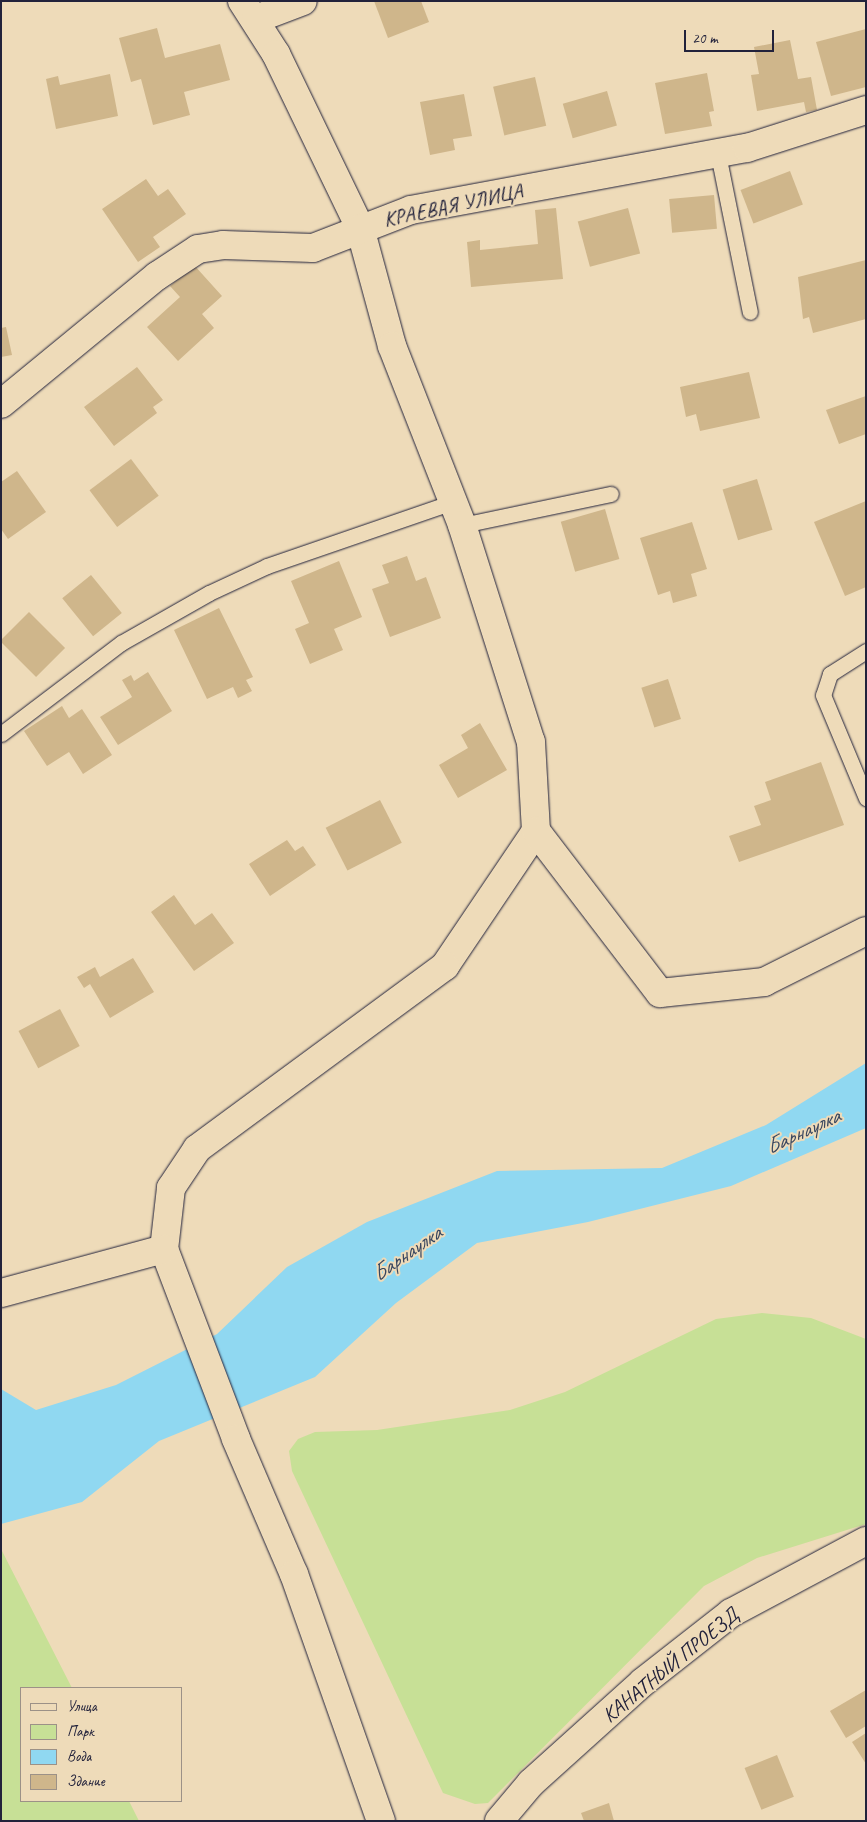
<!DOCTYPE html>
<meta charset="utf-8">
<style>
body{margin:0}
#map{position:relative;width:867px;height:1822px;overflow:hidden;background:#eedbb9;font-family:Caveat,sans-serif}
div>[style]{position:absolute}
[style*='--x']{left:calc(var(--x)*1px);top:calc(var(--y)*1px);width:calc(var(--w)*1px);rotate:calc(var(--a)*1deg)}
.green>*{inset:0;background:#c7e096}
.water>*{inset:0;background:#90d8f1}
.building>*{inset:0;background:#cfb68b;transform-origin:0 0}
.roads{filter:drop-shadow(0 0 1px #22223b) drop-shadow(0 0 1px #22223b)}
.lane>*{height:15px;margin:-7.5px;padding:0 7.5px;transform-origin:7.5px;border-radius:7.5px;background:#eedbb9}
.street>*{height:28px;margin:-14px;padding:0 14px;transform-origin:14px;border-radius:14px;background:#eedbb9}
span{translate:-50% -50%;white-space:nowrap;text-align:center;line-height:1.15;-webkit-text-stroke:4px #eedbb9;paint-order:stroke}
.street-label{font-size:21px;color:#22223b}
.water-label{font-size:22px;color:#38465f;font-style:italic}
.frame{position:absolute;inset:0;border:2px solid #22223b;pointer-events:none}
.legend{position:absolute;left:20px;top:1687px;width:162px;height:115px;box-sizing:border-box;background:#eedbb9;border:1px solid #9c9187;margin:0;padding:6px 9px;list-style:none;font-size:15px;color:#22223b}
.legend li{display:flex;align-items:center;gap:10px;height:25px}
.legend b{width:25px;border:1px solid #9c9187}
.scale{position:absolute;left:684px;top:30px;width:90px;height:22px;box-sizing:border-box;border:2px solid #22223b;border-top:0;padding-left:6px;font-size:15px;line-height:18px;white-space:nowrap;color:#22223b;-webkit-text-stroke:4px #eedbb9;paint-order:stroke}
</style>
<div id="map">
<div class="green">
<i style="clip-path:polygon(762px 1313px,811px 1318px,866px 1339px,866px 1524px,757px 1558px,704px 1586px,488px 1803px,475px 1804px,443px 1793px,292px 1471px,289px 1451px,298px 1439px,315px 1432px,377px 1430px,510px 1410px,565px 1392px,716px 1319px)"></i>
<i style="clip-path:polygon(1px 1549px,72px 1688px,21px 1688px,21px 1801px,129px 1801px,139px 1821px,1px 1821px)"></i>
</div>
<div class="water">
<i style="clip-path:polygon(866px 1063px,866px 1128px,731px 1186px,588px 1222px,477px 1243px,396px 1303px,315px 1377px,159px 1441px,82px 1502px,1px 1524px,1px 1389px,36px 1410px,116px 1385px,217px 1334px,287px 1267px,367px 1222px,497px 1171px,662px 1168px,766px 1125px)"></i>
</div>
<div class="building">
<i style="clip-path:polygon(374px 1px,421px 1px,429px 22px,388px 38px)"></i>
<i style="clip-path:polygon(157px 28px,165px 58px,220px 44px,230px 80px,184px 92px,190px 115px,153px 125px,141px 79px,131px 82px,119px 38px)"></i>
<i style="clip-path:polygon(866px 29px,866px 87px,831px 96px,816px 42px)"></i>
<i style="clip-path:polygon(790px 40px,798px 79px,811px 77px,817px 110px,806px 112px,804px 102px,757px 111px,751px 75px,759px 74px,754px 47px)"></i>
<i style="clip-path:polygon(707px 73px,714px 111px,709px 112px,712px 126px,665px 134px,655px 83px)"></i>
<i style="clip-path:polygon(110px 74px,118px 116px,56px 129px,46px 79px,58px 76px,60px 85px)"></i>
<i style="left:535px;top:77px;width:50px;height:43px;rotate:77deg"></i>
<i style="left:607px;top:91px;width:36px;height:46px;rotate:74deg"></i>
<i style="clip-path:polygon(464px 94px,472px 136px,453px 139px,455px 150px,430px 155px,420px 102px)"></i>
<i style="left:790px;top:171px;width:36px;height:53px;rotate:69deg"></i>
<i style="clip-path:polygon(146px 179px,158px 196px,168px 189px,186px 214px,153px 237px,160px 247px,138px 262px,102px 209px)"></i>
<i style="left:714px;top:195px;width:34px;height:45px;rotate:85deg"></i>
<i style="clip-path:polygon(556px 208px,563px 279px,471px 287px,467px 242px,480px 240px,480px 250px,538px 244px,535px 210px)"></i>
<i style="left:628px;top:208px;width:47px;height:52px;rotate:75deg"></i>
<i style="clip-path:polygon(866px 260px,866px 319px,813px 333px,809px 317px,803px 319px,798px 277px)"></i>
<i style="clip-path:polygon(194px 265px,222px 296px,202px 314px,214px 328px,178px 361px,147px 327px,180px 297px,170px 286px)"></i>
<i style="clip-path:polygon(6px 327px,12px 355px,1px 357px,1px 328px)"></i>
<i style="clip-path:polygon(137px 367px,163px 400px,153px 407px,157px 413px,114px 446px,84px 407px)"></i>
<i style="clip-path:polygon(749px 372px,760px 418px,700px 431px,696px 414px,686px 417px,680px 387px)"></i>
<i style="clip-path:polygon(866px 396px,866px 434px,839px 444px,826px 410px)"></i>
<i style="left:131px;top:459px;width:46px;height:52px;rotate:53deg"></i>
<i style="clip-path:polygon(17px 471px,46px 512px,8px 539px,1px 529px,1px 482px)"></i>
<i style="left:757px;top:479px;width:53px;height:36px;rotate:73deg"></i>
<i style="clip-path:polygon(866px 501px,866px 587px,845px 596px,814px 522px)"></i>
<i style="left:605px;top:509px;width:52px;height:46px;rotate:74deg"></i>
<i style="clip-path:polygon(692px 522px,707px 569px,691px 574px,697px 596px,673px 603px,670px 591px,658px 595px,640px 538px)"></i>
<i style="clip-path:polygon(407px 556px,416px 581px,426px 577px,441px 618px,390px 637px,372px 589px,389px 583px,382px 565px)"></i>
<i style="clip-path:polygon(339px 561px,362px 617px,334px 629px,343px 650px,310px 664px,295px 629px,309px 623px,291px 581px)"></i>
<i style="left:91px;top:575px;width:49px;height:37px;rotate:51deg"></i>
<i style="clip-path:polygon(219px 608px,253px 677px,246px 680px,252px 691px,238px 698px,233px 687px,207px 699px,174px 630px)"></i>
<i style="left:29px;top:612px;width:51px;height:41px;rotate:45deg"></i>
<i style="clip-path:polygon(148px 672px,172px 711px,118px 745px,100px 717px,132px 697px,122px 680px,131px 675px,134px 681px)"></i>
<i style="left:668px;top:679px;width:42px;height:28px;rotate:72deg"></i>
<i style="clip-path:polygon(62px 706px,69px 718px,82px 709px,112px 755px,83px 774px,69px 752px,47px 766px,24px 731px)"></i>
<i style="clip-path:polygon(480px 723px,507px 770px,458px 798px,439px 765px,468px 748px,461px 735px)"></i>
<i style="clip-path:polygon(821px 762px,844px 825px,739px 862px,729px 836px,761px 825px,754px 806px,771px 800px,765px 782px)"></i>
<i style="left:380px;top:800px;width:48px;height:61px;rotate:63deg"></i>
<i style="clip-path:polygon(287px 840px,295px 851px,303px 846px,316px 865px,270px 896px,249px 864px)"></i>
<i style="clip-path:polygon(174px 895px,195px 925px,212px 913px,234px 943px,194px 971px,151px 912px)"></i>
<i style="clip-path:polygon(133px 958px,154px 992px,110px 1018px,90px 984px,84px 988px,77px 977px,95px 967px,100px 977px)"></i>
<i style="left:60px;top:1009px;width:42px;height:47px;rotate:62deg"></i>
<i style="clip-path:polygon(866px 1690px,866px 1726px,846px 1738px,830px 1711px)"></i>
<i style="clip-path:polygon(866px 1733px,866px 1764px,852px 1742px)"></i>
<i style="left:777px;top:1755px;width:45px;height:35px;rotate:68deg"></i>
<i style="clip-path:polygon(609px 1803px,614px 1821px,584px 1821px,581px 1813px)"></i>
</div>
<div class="roads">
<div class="lane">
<i style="--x:718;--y:154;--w:161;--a:78.6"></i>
<i style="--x:462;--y:525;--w:152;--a:-11.8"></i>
<i style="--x:866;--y:651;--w:43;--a:147.4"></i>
<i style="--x:830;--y:674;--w:22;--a:108"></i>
<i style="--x:823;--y:695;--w:112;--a:67.3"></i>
<i style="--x:1;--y:734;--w:151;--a:-37.2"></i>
<i style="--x:121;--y:643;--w:101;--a:-29.6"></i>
<i style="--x:209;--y:593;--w:64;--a:-25"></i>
<i style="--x:267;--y:566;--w:197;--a:-19"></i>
</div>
<div class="street">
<i style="--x:242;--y:1;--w:63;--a:57.3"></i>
<i style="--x:276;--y:54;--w:193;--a:64.2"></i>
<i style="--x:360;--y:228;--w:122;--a:74.8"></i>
<i style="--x:392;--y:346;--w:192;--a:68.6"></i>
<i style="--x:462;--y:525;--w:228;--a:72.4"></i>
<i style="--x:531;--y:742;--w:89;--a:86.8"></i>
<i style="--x:536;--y:831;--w:163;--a:124"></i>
<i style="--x:445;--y:966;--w:308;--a:143.6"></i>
<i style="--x:197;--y:1149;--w:47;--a:123.7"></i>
<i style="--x:171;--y:1188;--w:61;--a:96.5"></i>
<i style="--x:164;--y:1249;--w:203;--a:69.2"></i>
<i style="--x:236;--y:1439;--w:147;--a:66.8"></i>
<i style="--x:294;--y:1574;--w:262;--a:70.6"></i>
<i style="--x:256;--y:19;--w:50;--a:-21"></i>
<i style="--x:1;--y:404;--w:202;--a:-39.4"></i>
<i style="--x:157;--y:276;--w:49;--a:-33.4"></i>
<i style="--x:198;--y:249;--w:25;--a:-9"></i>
<i style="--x:223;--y:245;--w:90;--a:1.9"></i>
<i style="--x:313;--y:248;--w:105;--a:-21.2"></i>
<i style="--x:411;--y:210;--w:342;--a:-10.5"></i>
<i style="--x:747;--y:148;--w:125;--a:-17.7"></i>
<i style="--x:536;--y:831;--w:204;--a:52.6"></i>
<i style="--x:660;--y:993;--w:105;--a:-6"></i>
<i style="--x:764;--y:982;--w:114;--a:-26.6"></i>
<i style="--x:1;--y:1293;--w:169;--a:-15.1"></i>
<i style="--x:499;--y:1821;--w:50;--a:-49.9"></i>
<i style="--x:531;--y:1783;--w:151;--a:-42"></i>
<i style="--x:643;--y:1682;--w:112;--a:-38.1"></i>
<i style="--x:731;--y:1613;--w:153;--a:-28.1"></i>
</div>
</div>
<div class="street-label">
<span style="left:453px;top:205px;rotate:-12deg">КРАЕВАЯ УЛИЦА</span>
<span style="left:670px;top:1665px;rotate:-39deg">КАНАТНЫЙ ПРОЕЗД</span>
</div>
<div class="water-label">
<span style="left:803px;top:1132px;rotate:-25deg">Барнаулка</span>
<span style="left:407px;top:1254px;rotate:-35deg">Барнаулка</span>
</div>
<div class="frame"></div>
<ul class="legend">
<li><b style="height:6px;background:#eedbb9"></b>Улица</li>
<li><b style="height:14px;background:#c7e096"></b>Парк</li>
<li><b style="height:14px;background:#90d8f1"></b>Вода</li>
<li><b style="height:14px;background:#cfb68b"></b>Здание</li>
</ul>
<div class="scale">20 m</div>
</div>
